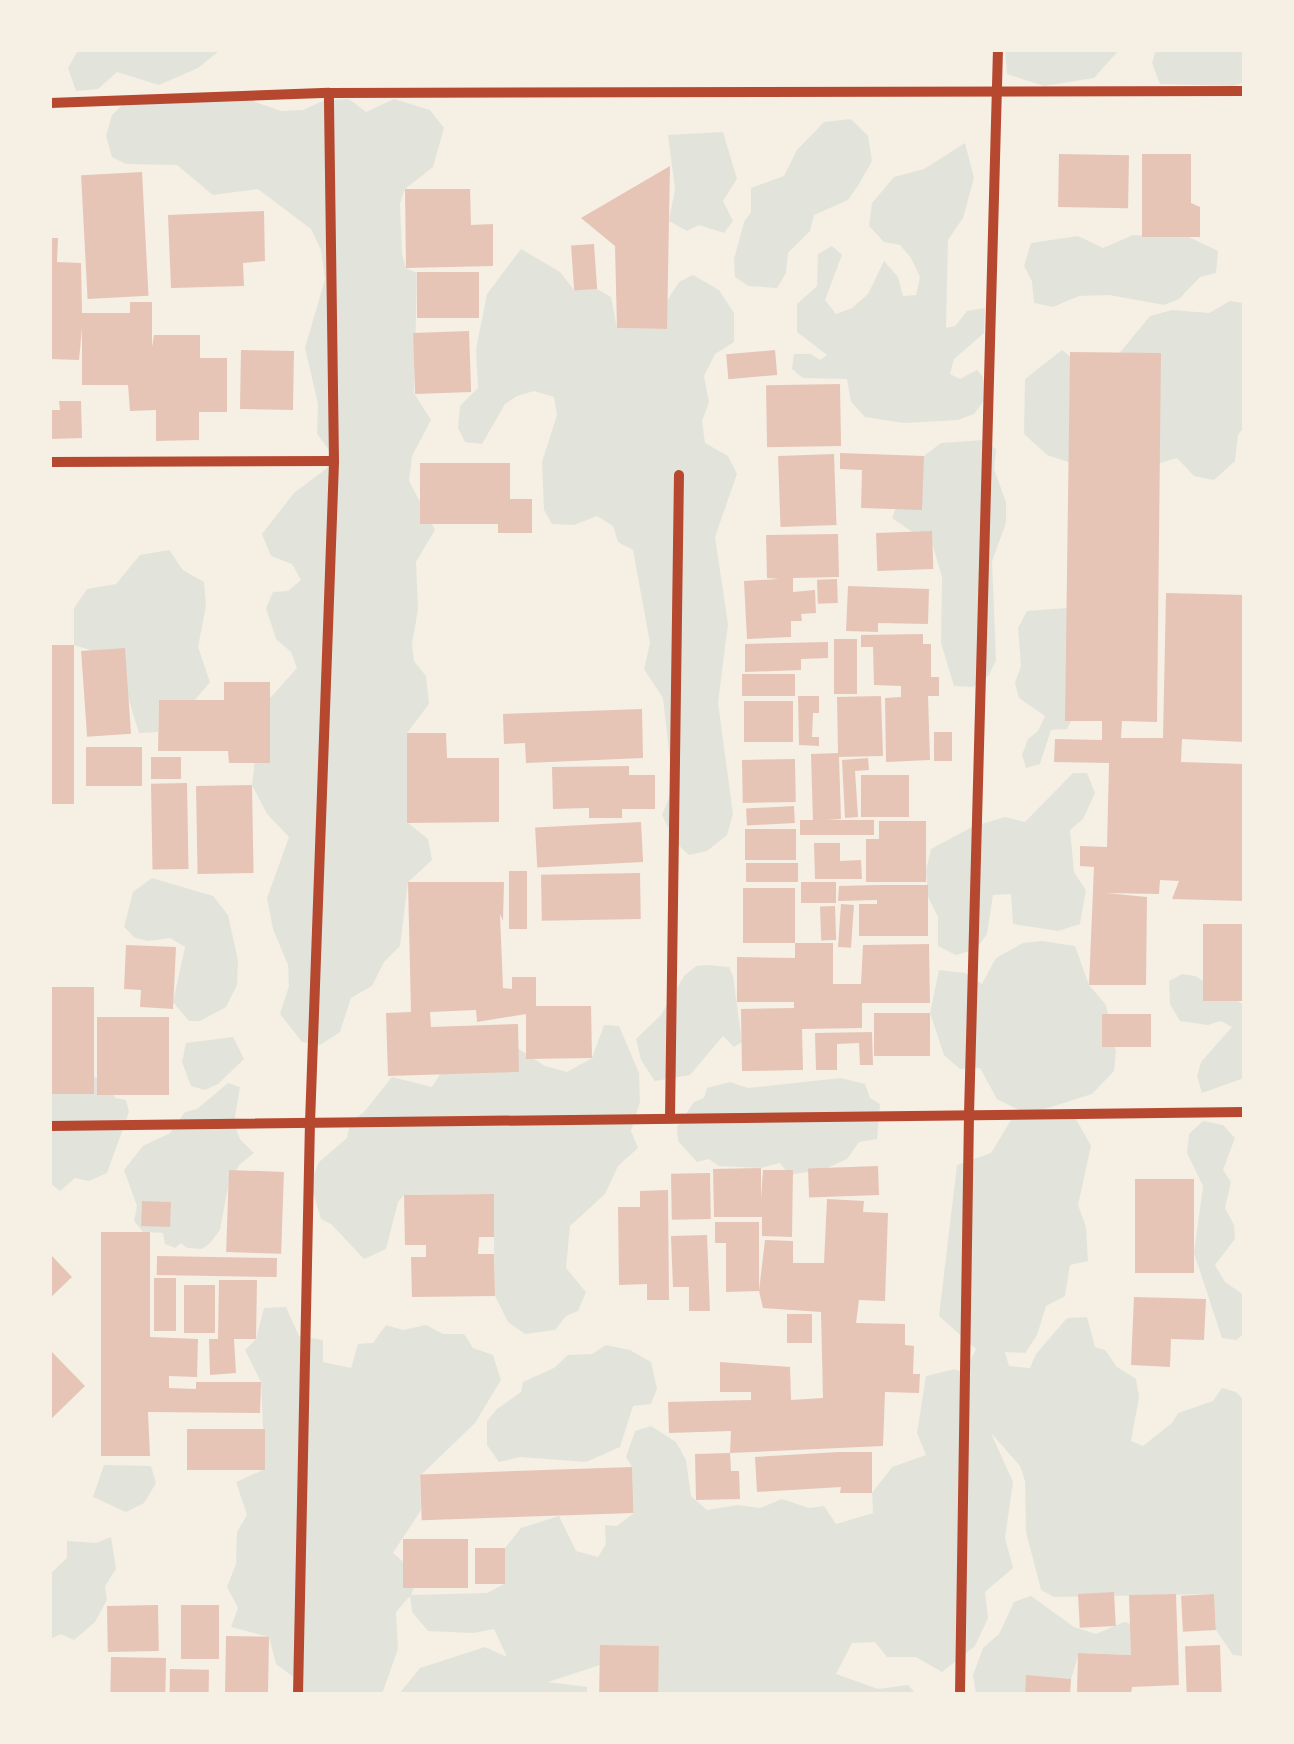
<!DOCTYPE html>
<style>
body{margin:0}
#map{position:relative;width:1294px;height:1744px;overflow:hidden;background:#f6efe4;font-family:"Source Serif 4",serif}
div>[style]{position:absolute}
[style*='--x']{left:calc(var(--x)*1px);top:calc(var(--y)*1px);width:calc(var(--w)*1px);rotate:calc(var(--a)*1deg)}
.green>*{inset:0;background:#e2e4dc}
.building>*{inset:0;background:#e6c5b7;transform-origin:0 0}
.minor>*{height:10px;margin:-5px;padding:0 5px;transform-origin:5px;border-radius:5px;background:#b5482f}
span{translate:-50% -50%;white-space:nowrap;text-align:center;line-height:1.15;-webkit-text-stroke:8px #f6efe4;paint-order:stroke}
.frame{position:absolute;inset:0;border:52px solid #f6efe4;pointer-events:none}
</style>
<div id="map">
<div class="green">
<i style="clip-path:polygon(78px 50px,218px 50px,219px 51px,198px 68px,159px 85px,117px 72px,98px 89px,76px 91px,68px 68px)"></i>
<i style="clip-path:polygon(1005px 50px,1119px 50px,1094px 78px,1044px 86px,1007px 74px)"></i>
<i style="clip-path:polygon(1156px 50px,1244px 50px,1244px 82px,1233px 86px,1160px 84px,1152px 63px)"></i>
<i style="clip-path:polygon(247px 99px,281px 111px,303px 110px,325px 100px,349px 99px,366px 112px,394px 99px,430px 110px,444px 128px,433px 167px,405px 189px,400px 203px,402px 254px,406px 268px,417px 273px,414px 393px,431px 420px,412px 456px,409px 481px,435px 530px,416px 562px,418px 610px,412px 644px,414px 661px,426px 676px,429px 704px,407px 733px,407px 822px,428px 839px,432px 860px,408px 882px,400px 946px,384px 962px,372px 986px,351px 998px,340px 1032px,320px 1045px,302px 1042px,280px 1014px,289px 986px,288px 965px,273px 929px,267px 898px,289px 837px,267px 814px,252px 785px,261px 708px,297px 668px,291px 652px,276px 639px,266px 608px,273px 592px,288px 591px,301px 580px,292px 564px,271px 556px,262px 534px,294px 493px,327px 468px,329px 450px,317px 434px,318px 404px,305px 348px,325px 279px,321px 250px,311px 229px,258px 189px,213px 195px,177px 165px,126px 164px,112px 157px,106px 136px,112px 115px,123px 104px)"></i>
<i style="clip-path:polygon(851px 119px,868px 136px,872px 161px,859px 184px,848px 200px,814px 215px,810px 231px,788px 253px,786px 273px,777px 288px,748px 286px,735px 277px,734px 259px,744px 222px,751px 212px,751px 188px,784px 176px,797px 150px,824px 122px)"></i>
<i style="clip-path:polygon(723px 132px,737px 179px,723px 201px,733px 221px,724px 233px,699px 225px,687px 231px,669px 221px,675px 189px,668px 135px)"></i>
<i style="clip-path:polygon(965px 143px,974px 178px,963px 218px,948px 240px,946px 328px,955px 326px,967px 311px,985px 308px,984px 333px,954px 359px,950px 374px,960px 379px,977px 370px,983px 377px,986px 398px,974px 414px,958px 420px,904px 423px,865px 417px,851px 402px,847px 379px,803px 378px,792px 369px,794px 354px,811px 354px,820px 360px,827px 355px,797px 332px,797px 304px,817px 286px,818px 254px,832px 246px,842px 255px,825px 300px,836px 314px,852px 308px,868px 294px,884px 261px,898px 277px,903px 296px,916px 295px,920px 277px,911px 258px,900px 245px,884px 242px,869px 226px,872px 203px,894px 177px,924px 169px)"></i>
<i style="clip-path:polygon(1133px 235px,1189px 237px,1218px 251px,1216px 273px,1200px 277px,1179px 299px,1164px 305px,1109px 295px,1079px 296px,1053px 307px,1034px 303px,1032px 281px,1024px 266px,1031px 243px,1078px 236px,1103px 248px)"></i>
<i style="clip-path:polygon(521px 249px,560px 272px,574px 290px,597px 289px,611px 297px,617px 328px,667px 329px,667px 301px,679px 282px,693px 275px,719px 290px,734px 313px,734px 342px,715px 354px,704px 376px,709px 402px,702px 421px,705px 443px,728px 456px,737px 474px,715px 537px,728px 624px,718px 703px,733px 814px,727px 835px,707px 851px,689px 855px,676px 843px,662px 815px,673px 788px,663px 698px,644px 669px,650px 643px,633px 550px,618px 542px,613px 526px,597px 516px,574px 525px,552px 524px,544px 510px,542px 462px,557px 415px,554px 397px,534px 391px,517px 396px,505px 404px,482px 444px,465px 442px,458px 428px,460px 406px,478px 388px,476px 349px,487px 294px)"></i>
<i style="clip-path:polygon(1230px 301px,1244px 303px,1244px 427px,1238px 435px,1235px 461px,1214px 480px,1194px 476px,1177px 458px,1134px 471px,1068px 462px,1047px 455px,1024px 434px,1025px 379px,1062px 350px,1081px 366px,1113px 361px,1150px 316px,1172px 310px,1209px 313px)"></i>
<i style="clip-path:polygon(983px 440px,996px 449px,994px 469px,1006px 502px,1006px 523px,992px 561px,996px 660px,989px 675px,973px 687px,954px 686px,941px 643px,942px 577px,933px 546px,892px 518px,908px 477px,924px 456px,941px 443px)"></i>
<i style="clip-path:polygon(169px 550px,183px 570px,204px 582px,206px 606px,198px 647px,210px 682px,195px 700px,159px 700px,158px 732px,139px 733px,116px 658px,74px 645px,74px 608px,87px 589px,116px 584px,140px 555px)"></i>
<i style="clip-path:polygon(1067px 608px,1079px 707px,1067px 729px,1051px 730px,1040px 764px,1026px 768px,1022px 755px,1028px 739px,1038px 731px,1045px 716px,1019px 698px,1015px 683px,1021px 666px,1018px 628px,1027px 611px)"></i>
<i style="clip-path:polygon(1073px 773px,1087px 773px,1095px 793px,1083px 819px,1070px 830px,1074px 872px,1086px 890px,1080px 924px,1058px 931px,1013px 924px,1011px 894px,993px 895px,987px 934px,976px 949px,956px 955px,938px 946px,938px 917px,928px 897px,926px 870px,931px 849px,972px 827px,1005px 817px,1025px 822px)"></i>
<i style="clip-path:polygon(152px 878px,213px 896px,228px 915px,238px 960px,237px 985px,226px 1007px,200px 1021px,189px 1021px,173px 1002px,185px 947px,170px 938px,148px 941px,135px 938px,124px 927px,133px 892px)"></i>
<i style="clip-path:polygon(1042px 941px,1075px 946px,1089px 985px,1106px 1005px,1116px 1052px,1114px 1071px,1092px 1094px,1032px 1113px,1076px 1119px,1091px 1146px,1078px 1205px,1086px 1227px,1088px 1261px,1070px 1265px,1065px 1296px,1046px 1306px,1037px 1335px,1025px 1353px,1005px 1352px,1009px 1366px,1030px 1368px,1036px 1354px,1067px 1318px,1087px 1317px,1095px 1347px,1105px 1350px,1117px 1367px,1136px 1379px,1139px 1397px,1131px 1441px,1143px 1446px,1172px 1423px,1178px 1413px,1213px 1401px,1222px 1388px,1236px 1392px,1244px 1400px,1244px 1656px,1233px 1655px,1216px 1630px,1214px 1594px,1054px 1597px,1041px 1590px,1026px 1532px,1025px 1481px,1020px 1466px,991px 1433px,1013px 1482px,1005px 1538px,1013px 1568px,985px 1592px,988px 1618px,975px 1646px,942px 1672px,916px 1657px,887px 1657px,875px 1642px,852px 1643px,836px 1674px,878px 1689px,908px 1685px,916px 1694px,658px 1694px,601px 1645px,600px 1665px,548px 1682px,587px 1687px,587px 1694px,399px 1694px,420px 1668px,485px 1647px,507px 1657px,494px 1629px,473px 1633px,428px 1631px,412px 1612px,410px 1596px,396px 1612px,398px 1649px,382px 1694px,302px 1694px,296px 1679px,276px 1664px,269px 1637px,231px 1627px,238px 1608px,227px 1587px,236px 1564px,237px 1532px,247px 1515px,236px 1482px,265px 1469px,261px 1382px,245px 1350px,256px 1339px,264px 1308px,286px 1307px,299px 1336px,323px 1340px,323px 1362px,351px 1368px,358px 1344px,373px 1343px,386px 1325px,403px 1330px,426px 1325px,443px 1334px,464px 1334px,473px 1348px,493px 1355px,501px 1380px,475px 1423px,420px 1476px,421px 1510px,393px 1553px,419px 1575px,411px 1595px,487px 1593px,504px 1584px,505px 1548px,521px 1528px,559px 1516px,576px 1551px,598px 1557px,606px 1544px,605px 1525px,617px 1526px,634px 1513px,632px 1467px,626px 1457px,635px 1431px,651px 1426px,676px 1442px,686px 1460px,691px 1496px,707px 1510px,737px 1505px,760px 1508px,782px 1499px,809px 1508px,824px 1506px,836px 1524px,873px 1513px,872px 1493px,892px 1467px,926px 1455px,917px 1433px,926px 1376px,955px 1369px,971px 1376px,968px 1365px,976px 1349px,939px 1316px,957px 1165px,991px 1153px,1011px 1120px,1027px 1114px,997px 1099px,980px 1068px,960px 1069px,944px 1055px,930px 1013px,939px 970px,965px 973px,982px 984px,996px 958px,1023px 943px)"></i>
<i style="clip-path:polygon(707px 965px,729px 967px,733px 976px,742px 1042px,734px 1047px,723px 1036px,690px 1075px,655px 1081px,641px 1060px,636px 1039px,661px 1015px,684px 976px,696px 966px)"></i>
<i style="clip-path:polygon(1182px 974px,1195px 976px,1244px 1005px,1244px 1078px,1202px 1093px,1197px 1076px,1201px 1062px,1232px 1027px,1221px 1021px,1208px 1025px,1180px 1021px,1170px 1004px,1169px 981px)"></i>
<i style="clip-path:polygon(604px 1025px,619px 1026px,639px 1073px,640px 1102px,631px 1131px,638px 1148px,618px 1166px,605px 1194px,570px 1226px,566px 1268px,586px 1292px,578px 1311px,566px 1316px,555px 1330px,525px 1334px,508px 1322px,495px 1296px,493px 1194px,404px 1195px,398px 1202px,386px 1249px,364px 1259px,331px 1224px,321px 1219px,310px 1183px,319px 1162px,347px 1138px,350px 1122px,364px 1112px,392px 1077px,432px 1087px,442px 1071px,511px 1044px,545px 1066px,567px 1072px,592px 1058px)"></i>
<i style="clip-path:polygon(233px 1037px,244px 1059px,218px 1084px,205px 1090px,191px 1086px,182px 1062px,186px 1043px)"></i>
<i style="clip-path:polygon(96px 1077px,103px 1086px,112px 1085px,115px 1098px,126px 1100px,129px 1112px,107px 1173px,89px 1181px,75px 1178px,60px 1191px,50px 1183px,50px 1093px)"></i>
<i style="clip-path:polygon(841px 1078px,865px 1084px,870px 1098px,880px 1104px,877px 1139px,859px 1142px,847px 1159px,825px 1169px,789px 1175px,780px 1163px,761px 1168px,719px 1166px,709px 1159px,697px 1162px,678px 1141px,677px 1127px,694px 1102px,704px 1098px,707px 1088px,730px 1082px,748px 1088px)"></i>
<i style="clip-path:polygon(228px 1083px,240px 1087px,234px 1123px,240px 1139px,254px 1153px,239px 1165px,229px 1182px,220px 1230px,210px 1243px,202px 1249px,187px 1248px,181px 1243px,175px 1248px,165px 1244px,163px 1233px,143px 1232px,134px 1221px,137px 1206px,124px 1170px,143px 1146px,170px 1133px,185px 1112px,197px 1109px)"></i>
<i style="clip-path:polygon(1203px 1121px,1223px 1125px,1235px 1138px,1223px 1170px,1231px 1182px,1225px 1208px,1234px 1225px,1235px 1239px,1215px 1265px,1225px 1282px,1244px 1295px,1244px 1334px,1236px 1340px,1222px 1338px,1194px 1253px,1203px 1186px,1187px 1153px,1189px 1134px)"></i>
<i style="clip-path:polygon(606px 1345px,630px 1350px,651px 1362px,657px 1389px,651px 1404px,633px 1406px,620px 1447px,586px 1462px,520px 1457px,499px 1462px,487px 1445px,487px 1421px,497px 1409px,521px 1392px,523px 1382px,554px 1368px,568px 1355px,592px 1354px)"></i>
<i style="clip-path:polygon(104px 1465px,151px 1466px,156px 1483px,144px 1503px,126px 1512px,93px 1497px)"></i>
<i style="clip-path:polygon(111px 1537px,116px 1569px,105px 1586px,107px 1600px,95px 1622px,74px 1640px,61px 1634px,50px 1639px,50px 1574px,67px 1558px,67px 1541px,96px 1543px)"></i>
<i style="clip-path:polygon(1031px 1596px,1074px 1627px,1096px 1634px,1124px 1622px,1138px 1626px,1132px 1655px,1079px 1653px,1071px 1679px,1026px 1676px,1025px 1694px,976px 1694px,973px 1675px,983px 1648px,999px 1634px,1014px 1602px)"></i>
</div>
<div class="building">
<i style="left:1059px;top:154px;width:70px;height:53px;rotate:1deg"></i>
<i style="clip-path:polygon(1142px 154px,1191px 154px,1191px 203px,1200px 207px,1200px 237px,1142px 237px)"></i>
<i style="clip-path:polygon(670px 166px,667px 329px,617px 328px,615px 246px,581px 218px)"></i>
<i style="left:142px;top:172px;width:124px;height:61px;rotate:87deg"></i>
<i style="clip-path:polygon(405px 189px,470px 189px,471px 225px,493px 224px,493px 266px,406px 268px)"></i>
<i style="clip-path:polygon(264px 211px,265px 261px,243px 263px,244px 286px,171px 288px,168px 215px)"></i>
<i style="clip-path:polygon(50px 238px,58px 238px,57px 262px,81px 263px,82px 313px,130px 313px,130px 302px,152px 302px,152px 347px,154px 335px,200px 335px,200px 358px,227px 358px,227px 412px,199px 412px,199px 440px,156px 441px,156px 410px,130px 411px,128px 385px,82px 385px,82px 328px,79px 360px,50px 359px)"></i>
<i style="left:594px;top:244px;width:45px;height:23px;rotate:86deg"></i>
<i style="left:479px;top:272px;width:46px;height:62px;rotate:90deg"></i>
<i style="left:469px;top:331px;width:61px;height:56px;rotate:88deg"></i>
<i style="left:241px;top:350px;width:53px;height:59px;rotate:1deg"></i>
<i style="left:775px;top:350px;width:25px;height:49px;rotate:85deg"></i>
<i style="clip-path:polygon(1070px 352px,1161px 353px,1157px 722px,1122px 721px,1121px 738px,1163px 738px,1166px 593px,1244px 595px,1244px 742px,1182px 739px,1181px 762px,1244px 764px,1244px 901px,1172px 899px,1179px 881px,1160px 880px,1159px 894px,1106px 893px,1147px 897px,1146px 985px,1089px 985px,1094px 867px,1080px 866px,1080px 846px,1107px 847px,1109px 763px,1054px 762px,1055px 739px,1102px 740px,1102px 721px,1065px 721px)"></i>
<i style="left:840px;top:384px;width:62px;height:74px;rotate:89deg"></i>
<i style="clip-path:polygon(59px 401px,81px 401px,82px 438px,50px 439px,50px 410px,60px 410px)"></i>
<i style="clip-path:polygon(840px 453px,924px 456px,922px 510px,861px 508px,862px 470px,840px 469px)"></i>
<i style="left:834px;top:454px;width:71px;height:56px;rotate:88deg"></i>
<i style="clip-path:polygon(420px 463px,510px 463px,510px 499px,532px 499px,532px 533px,498px 533px,498px 524px,420px 524px)"></i>
<i style="left:932px;top:531px;width:38px;height:56px;rotate:88deg"></i>
<i style="clip-path:polygon(838px 534px,839px 577px,793px 578px,793px 592px,815px 590px,816px 613px,801px 614px,802px 621px,791px 621px,791px 637px,747px 639px,744px 581px,779px 579px,767px 578px,766px 535px)"></i>
<i style="left:837px;top:579px;width:24px;height:20px;rotate:88deg"></i>
<i style="clip-path:polygon(848px 586px,929px 589px,928px 624px,878px 623px,878px 632px,846px 631px)"></i>
<i style="clip-path:polygon(923px 634px,923px 644px,931px 644px,931px 677px,939px 677px,939px 696px,928px 696px,930px 760px,886px 762px,885px 698px,901px 697px,901px 686px,874px 685px,873px 647px,861px 647px,861px 635px)"></i>
<i style="left:857px;top:639px;width:55px;height:23px;rotate:90deg"></i>
<i style="clip-path:polygon(828px 642px,828px 658px,801px 659px,801px 670px,745px 672px,745px 644px)"></i>
<i style="left:50px;top:645px;width:24px;height:159px"></i>
<i style="left:125px;top:648px;width:86px;height:44px;rotate:86deg"></i>
<i style="left:795px;top:674px;width:22px;height:53px;rotate:90deg"></i>
<i style="clip-path:polygon(224px 682px,270px 682px,270px 763px,229px 763px,228px 751px,158px 751px,159px 700px,224px 700px)"></i>
<i style="clip-path:polygon(798px 696px,819px 696px,819px 713px,813px 713px,812px 737px,819px 737px,819px 746px,799px 745px)"></i>
<i style="clip-path:polygon(881px 696px,883px 756px,839px 757px,841px 819px,813px 821px,811px 754px,838px 753px,837px 697px)"></i>
<i style="left:744px;top:701px;width:49px;height:41px"></i>
<i style="clip-path:polygon(642px 709px,643px 758px,526px 763px,525px 743px,504px 744px,503px 714px)"></i>
<i style="left:934px;top:732px;width:18px;height:29px"></i>
<i style="clip-path:polygon(407px 733px,446px 733px,447px 758px,499px 758px,499px 822px,407px 823px)"></i>
<i style="left:142px;top:747px;width:39px;height:56px;rotate:90deg"></i>
<i style="left:181px;top:757px;width:22px;height:30px;rotate:90deg"></i>
<i style="clip-path:polygon(868px 758px,869px 770px,855px 771px,858px 817px,845px 818px,842px 760px)"></i>
<i style="left:795px;top:759px;width:43px;height:53px;rotate:89deg"></i>
<i style="clip-path:polygon(629px 766px,629px 775px,655px 775px,655px 809px,622px 809px,622px 818px,589px 818px,589px 808px,553px 809px,552px 767px)"></i>
<i style="left:861px;top:775px;width:48px;height:42px"></i>
<i style="left:187px;top:783px;width:86px;height:36px;rotate:89deg"></i>
<i style="left:252px;top:785px;width:88px;height:56px;rotate:89deg"></i>
<i style="left:794px;top:806px;width:17px;height:48px;rotate:87deg"></i>
<i style="left:874px;top:820px;width:15px;height:74px;rotate:90deg"></i>
<i style="clip-path:polygon(879px 821px,926px 821px,926px 882px,866px 882px,866px 839px,879px 839px)"></i>
<i style="left:641px;top:822px;width:40px;height:106px;rotate:87deg"></i>
<i style="left:745px;top:829px;width:51px;height:31px"></i>
<i style="clip-path:polygon(814px 843px,840px 843px,840px 861px,861px 860px,862px 879px,815px 879px)"></i>
<i style="left:798px;top:863px;width:19px;height:52px;rotate:90deg"></i>
<i style="left:509px;top:871px;width:18px;height:58px"></i>
<i style="left:640px;top:873px;width:46px;height:99px;rotate:89deg"></i>
<i style="clip-path:polygon(408px 882px,504px 882px,503px 921px,500px 914px,503px 988px,512px 989px,512px 977px,536px 977px,536px 1006px,591px 1006px,592px 1058px,526px 1059px,526px 1014px,477px 1022px,476px 1010px,430px 1012px,431px 1027px,518px 1024px,519px 1072px,388px 1076px,386px 1013px,411px 1012px)"></i>
<i style="left:836px;top:882px;width:21px;height:35px;rotate:90deg"></i>
<i style="clip-path:polygon(878px 885px,928px 885px,928px 936px,859px 936px,859px 904px,877px 904px,877px 900px,838px 901px,839px 886px)"></i>
<i style="left:743px;top:888px;width:52px;height:55px"></i>
<i style="left:841px;top:904px;width:13px;height:43px;rotate:4deg"></i>
<i style="left:835px;top:906px;width:34px;height:15px;rotate:88deg"></i>
<i style="left:1244px;top:924px;width:77px;height:41px;rotate:90deg"></i>
<i style="clip-path:polygon(795px 943px,833px 943px,833px 984px,861px 984px,863px 945px,929px 944px,930px 1003px,862px 1003px,862px 1028px,802px 1029px,803px 1070px,742px 1071px,741px 1009px,794px 1008px,794px 1002px,737px 1002px,737px 957px,795px 958px)"></i>
<i style="clip-path:polygon(126px 945px,176px 947px,173px 1009px,140px 1007px,141px 990px,124px 989px)"></i>
<i style="left:50px;top:987px;width:44px;height:107px"></i>
<i style="left:930px;top:1013px;width:43px;height:56px;rotate:90deg"></i>
<i style="left:1102px;top:1014px;width:49px;height:33px"></i>
<i style="left:97px;top:1017px;width:72px;height:78px"></i>
<i style="clip-path:polygon(872px 1032px,873px 1065px,860px 1065px,859px 1043px,837px 1044px,837px 1070px,816px 1070px,815px 1033px)"></i>
<i style="left:878px;top:1166px;width:29px;height:70px;rotate:88deg"></i>
<i style="clip-path:polygon(761px 1168px,761px 1199px,763px 1170px,793px 1170px,792px 1237px,762px 1236px,762px 1217px,714px 1217px,713px 1169px)"></i>
<i style="left:229px;top:1170px;width:55px;height:82px;rotate:2deg"></i>
<i style="left:710px;top:1173px;width:46px;height:39px;rotate:89deg"></i>
<i style="left:1194px;top:1179px;width:94px;height:59px;rotate:90deg"></i>
<i style="clip-path:polygon(668px 1190px,669px 1300px,647px 1300px,647px 1284px,619px 1285px,618px 1207px,640px 1207px,640px 1191px)"></i>
<i style="clip-path:polygon(494px 1194px,494px 1237px,479px 1237px,478px 1254px,494px 1254px,495px 1296px,412px 1297px,411px 1257px,426px 1257px,426px 1245px,405px 1245px,404px 1195px)"></i>
<i style="clip-path:polygon(827px 1199px,864px 1201px,863px 1212px,888px 1213px,885px 1301px,859px 1300px,856px 1323px,905px 1324px,905px 1345px,914px 1346px,913px 1374px,920px 1374px,919px 1393px,885px 1392px,883px 1446px,730px 1453px,731px 1431px,669px 1433px,668px 1402px,751px 1400px,751px 1392px,720px 1392px,720px 1362px,790px 1367px,791px 1400px,823px 1398px,821px 1312px,763px 1308px,759px 1291px,765px 1240px,793px 1241px,793px 1263px,824px 1263px)"></i>
<i style="left:142px;top:1201px;width:29px;height:25px;rotate:2deg"></i>
<i style="clip-path:polygon(715px 1222px,759px 1222px,759px 1291px,726px 1292px,726px 1243px,715px 1243px)"></i>
<i style="clip-path:polygon(101px 1232px,150px 1232px,150px 1337px,198px 1339px,197px 1377px,169px 1376px,169px 1388px,196px 1389px,196px 1382px,261px 1382px,260px 1413px,148px 1412px,150px 1456px,101px 1456px)"></i>
<i style="clip-path:polygon(707px 1235px,710px 1311px,689px 1311px,689px 1287px,673px 1287px,671px 1236px)"></i>
<i style="clip-path:polygon(50px 1254px,72px 1277px,50px 1298px)"></i>
<i style="left:157px;top:1256px;width:120px;height:19px;rotate:1deg"></i>
<i style="left:154px;top:1278px;width:22px;height:53px"></i>
<i style="clip-path:polygon(219px 1280px,257px 1280px,256px 1339px,234px 1339px,236px 1373px,210px 1375px,209px 1339px,218px 1339px)"></i>
<i style="left:184px;top:1285px;width:31px;height:48px"></i>
<i style="clip-path:polygon(1134px 1297px,1206px 1299px,1204px 1340px,1171px 1339px,1170px 1367px,1131px 1365px)"></i>
<i style="left:787px;top:1314px;width:25px;height:29px"></i>
<i style="clip-path:polygon(50px 1350px,85px 1386px,50px 1420px)"></i>
<i style="left:187px;top:1429px;width:78px;height:41px"></i>
<i style="clip-path:polygon(839px 1452px,872px 1452px,872px 1493px,840px 1493px,841px 1487px,757px 1492px,755px 1457px)"></i>
<i style="clip-path:polygon(730px 1453px,731px 1471px,739px 1471px,740px 1499px,696px 1500px,695px 1454px)"></i>
<i style="left:632px;top:1467px;width:46px;height:212px;rotate:88deg"></i>
<i style="left:403px;top:1539px;width:65px;height:49px"></i>
<i style="left:475px;top:1548px;width:30px;height:36px"></i>
<i style="left:1114px;top:1592px;width:34px;height:36px;rotate:87deg"></i>
<i style="clip-path:polygon(1176px 1594px,1179px 1685px,1132px 1687px,1131px 1694px,1077px 1694px,1078px 1653px,1131px 1655px,1129px 1595px)"></i>
<i style="left:1214px;top:1594px;width:36px;height:33px;rotate:87deg"></i>
<i style="left:158px;top:1605px;width:46px;height:51px;rotate:89deg"></i>
<i style="left:181px;top:1605px;width:38px;height:54px"></i>
<i style="left:226px;top:1636px;width:43px;height:58px;rotate:1deg"></i>
<i style="left:600px;top:1645px;width:59px;height:49px;rotate:1deg"></i>
<i style="left:1220px;top:1645px;width:49px;height:35px;rotate:88deg"></i>
<i style="left:111px;top:1657px;width:55px;height:37px;rotate:1deg"></i>
<i style="left:170px;top:1669px;width:39px;height:25px;rotate:1deg"></i>
<i style="clip-path:polygon(1026px 1675px,1071px 1679px,1070px 1694px,1025px 1694px)"></i>
</div>
<div class="minor">
<i style="--x:50;--y:103;--w:279;--a:-2.1"></i>
<i style="--x:329;--y:93;--w:915;--a:-0.13"></i>
<i style="--x:50;--y:462;--w:284;--a:-0.2"></i>
<i style="--x:670;--y:1118;--w:643;--a:-89.2"></i>
<i style="--x:50;--y:1126;--w:1194;--a:-0.67"></i>
<i style="--x:298;--y:1694;--w:571;--a:-88.8"></i>
<i style="--x:310;--y:1123;--w:662;--a:-87.92"></i>
<i style="--x:334;--y:461;--w:368;--a:-90.8"></i>
<i style="--x:960;--y:1694;--w:580;--a:-89.11"></i>
<i style="--x:969;--y:1114;--w:1064;--a:-88.44"></i>
</div>
<div class="frame"></div>
</div>
